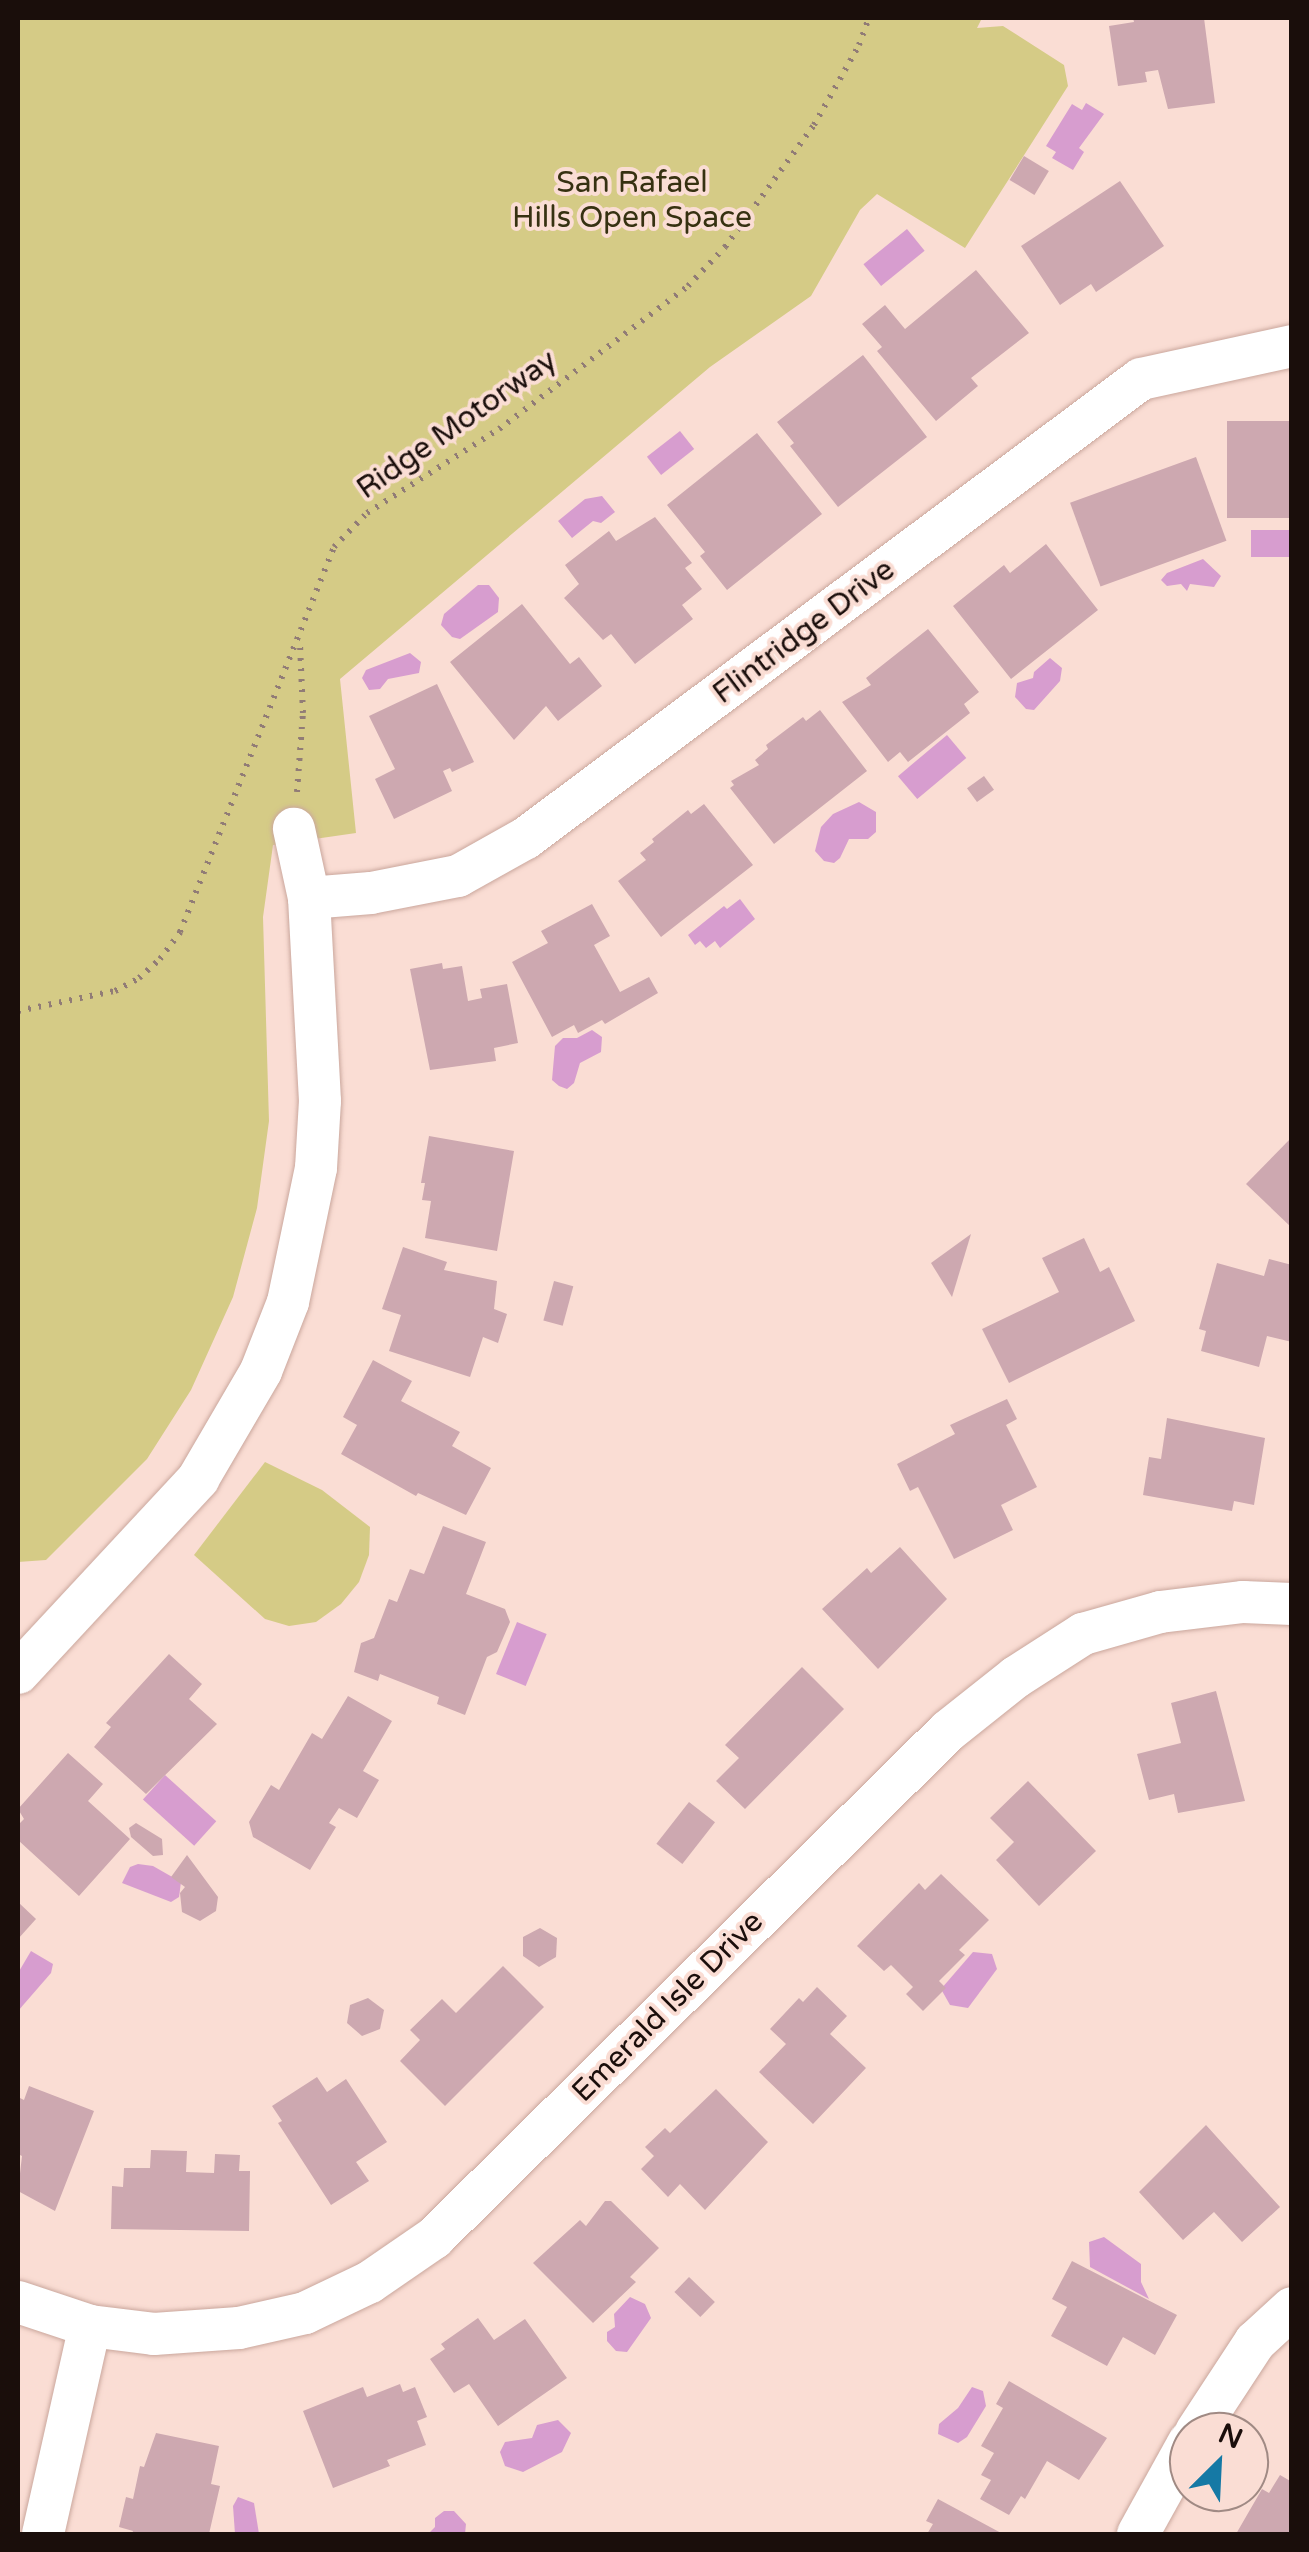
<!DOCTYPE html>
<style>
body{margin:0}
#map{position:relative;width:1309px;height:2552px;overflow:hidden;background:#faddd4;font-family:"Varela Round",sans-serif}
div>[style]{position:absolute}
[style*='--x']{left:calc(var(--x)*1px);top:calc(var(--y)*1px);width:calc(var(--w)*1px);rotate:calc(var(--a)*1deg)}
.green>*{inset:0;background:#d5cb86}
.water>*{inset:0;background:#d79dcf;transform-origin:0 0}
.building>*{inset:0;background:#cda8b0;transform-origin:0 0}
.path>*{height:6px;margin-top:-3px;transform-origin:0;background:repeating-linear-gradient(90deg,#917c76 0 2.5px,transparent 0 10.5px)}
.roads{filter:drop-shadow(0 0 2px #caa79d) drop-shadow(0 0 2px #caa79d)}
.minor>*{height:42px;margin:-21px;padding:0 21px;transform-origin:21px;border-radius:21px;background:#fff}
span{translate:-50% -50%;white-space:nowrap;text-align:center;line-height:1.15;-webkit-text-stroke:8px #faddd4;paint-order:stroke}
.park-label{font-size:30px;color:#363111}
.street-label{font-size:30px;color:#1a0e0b}
.frame{position:absolute;inset:0;border:20px solid #1a0e0b;pointer-events:none}
.north{position:absolute;left:1169px;top:2412px;width:100px;height:100px;box-sizing:border-box;background:#faddd4;border:2px solid #a08a84;border-radius:50%;rotate:24deg;font-size:28px;font-weight:700;line-height:40px;text-align:center;color:#1a0e0b}
.north::after{content:'';display:block;margin:auto;width:35px;height:45px;background:#1579a5;clip-path:polygon(50% 0,100% 100%,50% 72%,0 100%)}
</style>
<div id="map">
<div class="green">
<i style="clip-path:polygon(18px 18px,982px 18px,977px 28px,1003px 26px,1064px 65px,1068px 86px,965px 248px,877px 194px,860px 210px,811px 296px,710px 367px,340px 679px,356px 833px,273px 845px,263px 917px,269px 1121px,257px 1208px,233px 1297px,191px 1390px,147px 1459px,46px 1560px,18px 1562px)"></i>
<i style="clip-path:polygon(265px 1462px,322px 1490px,370px 1527px,369px 1555px,359px 1582px,341px 1604px,316px 1622px,289px 1626px,265px 1619px,194px 1555px)"></i>
</div>
<div class="water">
<i style="clip-path:polygon(1086px 103px,1104px 114px,1079px 148px,1084px 152px,1073px 170px,1052px 158px,1056px 152px,1046px 146px,1072px 104px,1082px 110px)"></i>
<i style="left:907px;top:229px;width:28px;height:56px;rotate:51deg"></i>
<i style="left:680px;top:431px;width:23px;height:42px;rotate:52deg"></i>
<i style="clip-path:polygon(602px 496px,615px 512px,601px 523px,593px 521px,572px 538px,558px 521px,585px 499px)"></i>
<i style="left:1291px;top:530px;width:27px;height:40px;rotate:90deg"></i>
<i style="clip-path:polygon(1203px 559px,1221px 576px,1214px 587px,1190px 584px,1187px 591px,1181px 584px,1167px 586px,1161px 580px,1167px 573px)"></i>
<i style="clip-path:polygon(478px 585px,489px 585px,499px 598px,498px 612px,460px 639px,452px 637px,441px 625px,444px 614px)"></i>
<i style="clip-path:polygon(410px 653px,421px 662px,419px 673px,388px 679px,380px 689px,369px 690px,362px 678px,366px 670px)"></i>
<i style="clip-path:polygon(1050px 658px,1062px 668px,1060px 681px,1034px 710px,1026px 709px,1015px 697px,1017px 683px,1033px 678px,1034px 672px)"></i>
<i style="left:947px;top:735px;width:30px;height:64px;rotate:50deg"></i>
<i style="clip-path:polygon(859px 802px,876px 812px,876px 832px,868px 839px,849px 839px,840px 858px,834px 863px,824px 861px,815px 851px,821px 827px,833px 814px)"></i>
<i style="clip-path:polygon(740px 899px,755px 919px,720px 948px,715px 941px,706px 948px,700px 941px,695px 945px,688px 935px,724px 906px,727px 909px)"></i>
<i style="clip-path:polygon(592px 1030px,602px 1037px,601px 1052px,580px 1063px,574px 1083px,567px 1089px,559px 1086px,552px 1080px,555px 1046px,563px 1038px,577px 1038px)"></i>
<i style="left:517px;top:1622px;width:32px;height:56px;rotate:22deg"></i>
<i style="left:165px;top:1775px;width:69px;height:33px;rotate:42deg"></i>
<i style="clip-path:polygon(138px 1864px,153px 1866px,181px 1882px,179px 1897px,171px 1902px,122px 1883px,130px 1867px)"></i>
<i style="clip-path:polygon(31px 1951px,53px 1964px,51px 1973px,18px 2011px,18px 1973px)"></i>
<i style="clip-path:polygon(973px 1952px,992px 1954px,997px 1969px,968px 2008px,950px 2005px,941px 1989px)"></i>
<i style="clip-path:polygon(1104px 2237px,1141px 2264px,1141px 2282px,1149px 2299px,1090px 2267px,1089px 2242px)"></i>
<i style="clip-path:polygon(630px 2297px,645px 2304px,651px 2318px,627px 2352px,616px 2351px,607px 2341px,607px 2332px,615px 2327px,614px 2314px)"></i>
<i style="clip-path:polygon(972px 2387px,983px 2391px,986px 2406px,967px 2437px,958px 2443px,938px 2434px,939px 2424px,958px 2408px)"></i>
<i style="clip-path:polygon(558px 2420px,571px 2433px,562px 2452px,523px 2472px,505px 2466px,500px 2452px,505px 2442px,532px 2438px,537px 2425px)"></i>
<i style="clip-path:polygon(238px 2497px,254px 2503px,259px 2534px,235px 2534px,233px 2506px)"></i>
<i style="clip-path:polygon(444px 2511px,454px 2511px,466px 2524px,465px 2534px,428px 2534px,435px 2527px,435px 2518px)"></i>
</div>
<div class="building">
<i style="clip-path:polygon(1133px 18px,1204px 18px,1215px 103px,1168px 109px,1158px 70px,1145px 72px,1147px 82px,1118px 86px,1109px 26px,1134px 22px)"></i>
<i style="left:1024px;top:156px;width:29px;height:28px;rotate:31deg"></i>
<i style="clip-path:polygon(1120px 181px,1164px 246px,1096px 292px,1091px 284px,1060px 305px,1021px 246px)"></i>
<i style="clip-path:polygon(976px 270px,1029px 333px,971px 378px,978px 386px,936px 421px,877px 351px,882px 347px,862px 324px,885px 305px,905px 329px)"></i>
<i style="clip-path:polygon(863px 355px,927px 437px,838px 507px,790px 446px,794px 443px,777px 422px)"></i>
<i style="left:1292px;top:421px;width:97px;height:65px;rotate:90deg"></i>
<i style="clip-path:polygon(757px 433px,822px 514px,727px 590px,700px 556px,705px 552px,667px 505px)"></i>
<i style="left:1196px;top:457px;width:89px;height:134px;rotate:70deg"></i>
<i style="clip-path:polygon(655px 517px,692px 563px,685px 568px,702px 589px,682px 605px,693px 619px,635px 664px,611px 634px,603px 640px,564px 598px,579px 584px,565px 565px,609px 531px,616px 541px)"></i>
<i style="clip-path:polygon(1046px 544px,1098px 610px,1011px 679px,953px 606px,1004px 565px,1010px 573px)"></i>
<i style="clip-path:polygon(522px 604px,570px 664px,579px 657px,602px 686px,558px 721px,546px 706px,514px 740px,450px 662px)"></i>
<i style="clip-path:polygon(928px 629px,979px 692px,964px 704px,970px 713px,908px 762px,900px 752px,888px 762px,842px 702px,871px 685px,866px 678px)"></i>
<i style="clip-path:polygon(437px 684px,474px 762px,452px 772px,450px 768px,443px 771px,452px 791px,394px 819px,375px 779px,395px 769px,369px 716px)"></i>
<i style="clip-path:polygon(820px 710px,867px 771px,774px 844px,730px 788px,734px 785px,731px 781px,759px 765px,755px 760px,768px 749px,766px 745px,803px 717px,806px 721px)"></i>
<i style="left:984px;top:776px;width:17px;height:21px;rotate:54deg"></i>
<i style="clip-path:polygon(704px 804px,753px 865px,661px 937px,618px 881px,646px 860px,640px 853px,654px 842px,652px 839px,688px 810px,691px 814px)"></i>
<i style="clip-path:polygon(592px 904px,610px 936px,594px 945px,620px 992px,649px 977px,658px 993px,605px 1024px,602px 1020px,578px 1033px,574px 1025px,552px 1037px,512px 962px,548px 943px,541px 931px)"></i>
<i style="clip-path:polygon(442px 963px,443px 969px,462px 966px,468px 1001px,482px 998px,480px 989px,507px 984px,518px 1043px,494px 1048px,496px 1061px,430px 1070px,410px 969px)"></i>
<i style="clip-path:polygon(429px 1136px,514px 1151px,497px 1251px,425px 1238px,431px 1201px,422px 1200px,425px 1183px,421px 1183px)"></i>
<i style="clip-path:polygon(1292px 1137px,1292px 1228px,1246px 1184px)"></i>
<i style="clip-path:polygon(971px 1234px,952px 1297px,931px 1263px)"></i>
<i style="clip-path:polygon(1084px 1238px,1100px 1272px,1109px 1267px,1135px 1321px,1009px 1383px,982px 1329px,1059px 1292px,1042px 1258px)"></i>
<i style="clip-path:polygon(403px 1247px,447px 1262px,444px 1270px,497px 1281px,494px 1309px,507px 1314px,498px 1343px,483px 1337px,470px 1377px,389px 1351px,401px 1315px,382px 1309px)"></i>
<i style="clip-path:polygon(1269px 1259px,1292px 1265px,1292px 1342px,1267px 1336px,1259px 1367px,1201px 1351px,1206px 1331px,1199px 1329px,1217px 1263px,1264px 1276px)"></i>
<i style="left:554px;top:1281px;width:20px;height:41px;rotate:15deg"></i>
<i style="clip-path:polygon(373px 1360px,412px 1381px,401px 1401px,460px 1432px,452px 1446px,491px 1468px,466px 1515px,418px 1493px,416px 1496px,341px 1454px,357px 1425px,343px 1417px)"></i>
<i style="clip-path:polygon(1007px 1399px,1017px 1419px,1006px 1425px,1037px 1487px,1001px 1505px,1013px 1530px,954px 1559px,918px 1487px,910px 1491px,897px 1464px,955px 1434px,950px 1425px)"></i>
<i style="clip-path:polygon(1167px 1418px,1265px 1438px,1254px 1505px,1234px 1501px,1232px 1511px,1143px 1495px,1149px 1457px,1161px 1459px)"></i>
<i style="clip-path:polygon(443px 1526px,486px 1542px,466px 1594px,505px 1609px,510px 1622px,497px 1652px,487px 1657px,465px 1715px,437px 1704px,439px 1697px,380px 1674px,378px 1681px,354px 1672px,361px 1643px,374px 1638px,389px 1599px,397px 1602px,410px 1569px,424px 1574px)"></i>
<i style="clip-path:polygon(900px 1547px,947px 1599px,878px 1669px,822px 1609px,867px 1568px,871px 1573px)"></i>
<i style="clip-path:polygon(169px 1654px,202px 1684px,189px 1699px,217px 1724px,146px 1794px,94px 1747px,111px 1727px,106px 1723px)"></i>
<i style="clip-path:polygon(802px 1667px,844px 1709px,745px 1809px,716px 1781px,739px 1758px,725px 1745px)"></i>
<i style="clip-path:polygon(1216px 1691px,1245px 1801px,1178px 1813px,1174px 1794px,1149px 1800px,1137px 1754px,1181px 1743px,1171px 1703px)"></i>
<i style="clip-path:polygon(348px 1696px,392px 1721px,363px 1771px,379px 1780px,357px 1818px,339px 1808px,329px 1823px,336px 1827px,310px 1870px,253px 1837px,249px 1822px,271px 1785px,279px 1790px,312px 1733px,322px 1739px)"></i>
<i style="clip-path:polygon(68px 1753px,103px 1784px,88px 1801px,130px 1839px,79px 1896px,18px 1840px,18px 1825px,24px 1819px,18px 1809px)"></i>
<i style="clip-path:polygon(1028px 1781px,1096px 1851px,1039px 1906px,996px 1860px,1014px 1842px,990px 1818px)"></i>
<i style="left:689px;top:1802px;width:33px;height:53px;rotate:38deg"></i>
<i style="clip-path:polygon(136px 1823px,162px 1839px,163px 1855px,153px 1856px,131px 1837px,129px 1828px)"></i>
<i style="clip-path:polygon(187px 1855px,218px 1897px,216px 1911px,200px 1921px,182px 1912px,180px 1893px,185px 1887px,171px 1877px)"></i>
<i style="clip-path:polygon(941px 1874px,989px 1920px,959px 1950px,965px 1955px,939px 1981px,946px 1988px,923px 2011px,906px 1994px,913px 1987px,891px 1965px,884px 1971px,857px 1946px,919px 1883px,925px 1890px)"></i>
<i style="clip-path:polygon(18px 1902px,36px 1919px,18px 1939px)"></i>
<i style="clip-path:polygon(540px 1928px,557px 1938px,556px 1957px,539px 1967px,523px 1956px,523px 1937px)"></i>
<i style="clip-path:polygon(503px 1966px,544px 2007px,445px 2106px,400px 2061px,420px 2040px,410px 2030px,442px 1999px,456px 2013px)"></i>
<i style="clip-path:polygon(817px 1987px,847px 2016px,830px 2034px,866px 2068px,813px 2124px,759px 2072px,786px 2044px,770px 2029px,799px 1998px,803px 2002px)"></i>
<i style="clip-path:polygon(368px 1998px,384px 2010px,380px 2029px,362px 2036px,347px 2023px,350px 2005px)"></i>
<i style="clip-path:polygon(317px 2077px,327px 2092px,346px 2079px,387px 2142px,356px 2162px,369px 2181px,331px 2205px,278px 2123px,282px 2121px,272px 2106px)"></i>
<i style="clip-path:polygon(29px 2086px,94px 2111px,55px 2211px,18px 2191px,22px 2156px,18px 2154px,18px 2097px,24px 2100px)"></i>
<i style="clip-path:polygon(716px 2089px,768px 2142px,705px 2210px,680px 2184px,668px 2197px,641px 2169px,654px 2156px,645px 2147px,665px 2128px,670px 2133px)"></i>
<i style="clip-path:polygon(1206px 2125px,1280px 2207px,1242px 2242px,1214px 2212px,1183px 2240px,1139px 2192px)"></i>
<i style="clip-path:polygon(151px 2150px,187px 2151px,186px 2172px,214px 2173px,215px 2154px,240px 2155px,239px 2171px,250px 2171px,249px 2231px,111px 2229px,112px 2186px,123px 2187px,124px 2168px,150px 2168px)"></i>
<i style="clip-path:polygon(605px 2201px,611px 2201px,659px 2248px,630px 2277px,636px 2282px,593px 2323px,533px 2263px,580px 2220px,586px 2226px)"></i>
<i style="clip-path:polygon(1072px 2261px,1177px 2315px,1155px 2355px,1123px 2337px,1107px 2366px,1051px 2336px,1067px 2307px,1052px 2299px)"></i>
<i style="left:689px;top:2277px;width:36px;height:21px;rotate:44deg"></i>
<i style="clip-path:polygon(478px 2318px,494px 2340px,525px 2319px,567px 2378px,498px 2426px,469px 2384px,454px 2393px,430px 2359px,445px 2349px,441px 2344px)"></i>
<i style="clip-path:polygon(1009px 2381px,1107px 2438px,1079px 2480px,1047px 2461px,1025px 2499px,1021px 2496px,1009px 2515px,980px 2499px,991px 2480px,981px 2475px,994px 2453px,981px 2446px,1003px 2408px,996px 2404px)"></i>
<i style="clip-path:polygon(400px 2384px,403px 2392px,415px 2387px,427px 2417px,417px 2421px,426px 2445px,387px 2460px,390px 2466px,333px 2488px,303px 2411px,363px 2387px,367px 2397px)"></i>
<i style="clip-path:polygon(156px 2433px,219px 2446px,211px 2484px,220px 2486px,209px 2534px,132px 2534px,133px 2531px,119px 2527px,126px 2497px,133px 2499px,140px 2466px,144px 2467px)"></i>
<i style="clip-path:polygon(1280px 2475px,1292px 2482px,1292px 2534px,1236px 2534px,1262px 2489px,1269px 2493px)"></i>
<i style="clip-path:polygon(938px 2499px,1003px 2534px,927px 2534px,933px 2524px,926px 2521px)"></i>
</div>
<div class="path">
<i style="--x:297;--y:792;--w:79;--a:-85.7"></i>
<i style="--x:303;--y:713;--w:68;--a:-92.5"></i>
<i style="--x:18;--y:1011;--w:99;--a:-11.7"></i>
<i style="--x:115;--y:991;--w:27;--a:-28"></i>
<i style="--x:139;--y:978;--w:28;--a:-42"></i>
<i style="--x:160;--y:959;--w:34;--a:-53"></i>
<i style="--x:180;--y:932;--w:415;--a:-68.2"></i>
<i style="--x:334;--y:547;--w:47;--a:-45.9"></i>
<i style="--x:367;--y:513;--w:156;--a:-32.5"></i>
<i style="--x:499;--y:429;--w:237;--a:-37.1"></i>
<i style="--x:688;--y:286;--w:54;--a:-46.5"></i>
<i style="--x:725;--y:247;--w:151;--a:-53.9"></i>
<i style="--x:814;--y:125;--w:92;--a:-60.6"></i>
<i style="--x:859;--y:45;--w:29;--a:-70"></i>
</div>
<div class="roads">
<div class="minor">
<i style="--x:309;--y:898;--w:62;--a:-4.6"></i>
<i style="--x:371;--y:893;--w:89;--a:-11.1"></i>
<i style="--x:458;--y:876;--w:78;--a:-29.2"></i>
<i style="--x:526;--y:838;--w:767;--a:-36.74"></i>
<i style="--x:1141;--y:379;--w:155;--a:-12.3"></i>
<i style="--x:18;--y:1673;--w:265;--a:-47.1"></i>
<i style="--x:198;--y:1479;--w:125;--a:-59.7"></i>
<i style="--x:261;--y:1371;--w:74;--a:-68.6"></i>
<i style="--x:288;--y:1302;--w:137;--a:-78.2"></i>
<i style="--x:316;--y:1168;--w:67;--a:-86.6"></i>
<i style="--x:320;--y:1101;--w:203;--a:-93.1"></i>
<i style="--x:309;--y:898;--w:71;--a:-102.3"></i>
<i style="--x:18;--y:2302;--w:76;--a:18.4"></i>
<i style="--x:90;--y:2326;--w:64;--a:7.1"></i>
<i style="--x:154;--y:2334;--w:85;--a:-4"></i>
<i style="--x:239;--y:2328;--w:68;--a:-12.8"></i>
<i style="--x:305;--y:2313;--w:72;--a:-25.5"></i>
<i style="--x:370;--y:2282;--w:78;--a:-34.5"></i>
<i style="--x:434;--y:2238;--w:722;--a:-44.61"></i>
<i style="--x:948;--y:1731;--w:87;--a:-38.5"></i>
<i style="--x:1016;--y:1677;--w:80;--a:-32.7"></i>
<i style="--x:1083;--y:1634;--w:80;--a:-15.9"></i>
<i style="--x:1160;--y:1612;--w:84;--a:-6.9"></i>
<i style="--x:1243;--y:1602;--w:49;--a:2.3"></i>
<i style="--x:1196;--y:2432;--w:108;--a:-56.8"></i>
<i style="--x:1255;--y:2342;--w:50;--a:-42.6"></i>
<i style="--x:43;--y:2534;--w:213;--a:-77.3"></i>
<i style="--x:1138;--y:2534;--w:105;--a:-61"></i>
</div>
</div>
<div class="park-label">
<span style="left:632px;top:200px">San Rafael<br>Hills Open Space</span>
</div>
<div class="street-label">
<span style="left:457px;top:425px;rotate:-35deg">Ridge Motorway</span>
<span style="left:804px;top:632px;rotate:-37deg">Flintridge Drive</span>
<span style="left:668px;top:2007px;rotate:-45deg">Emerald Isle Drive</span>
</div>
<div class="frame"></div>
<div class="north">N</div>
</div>
